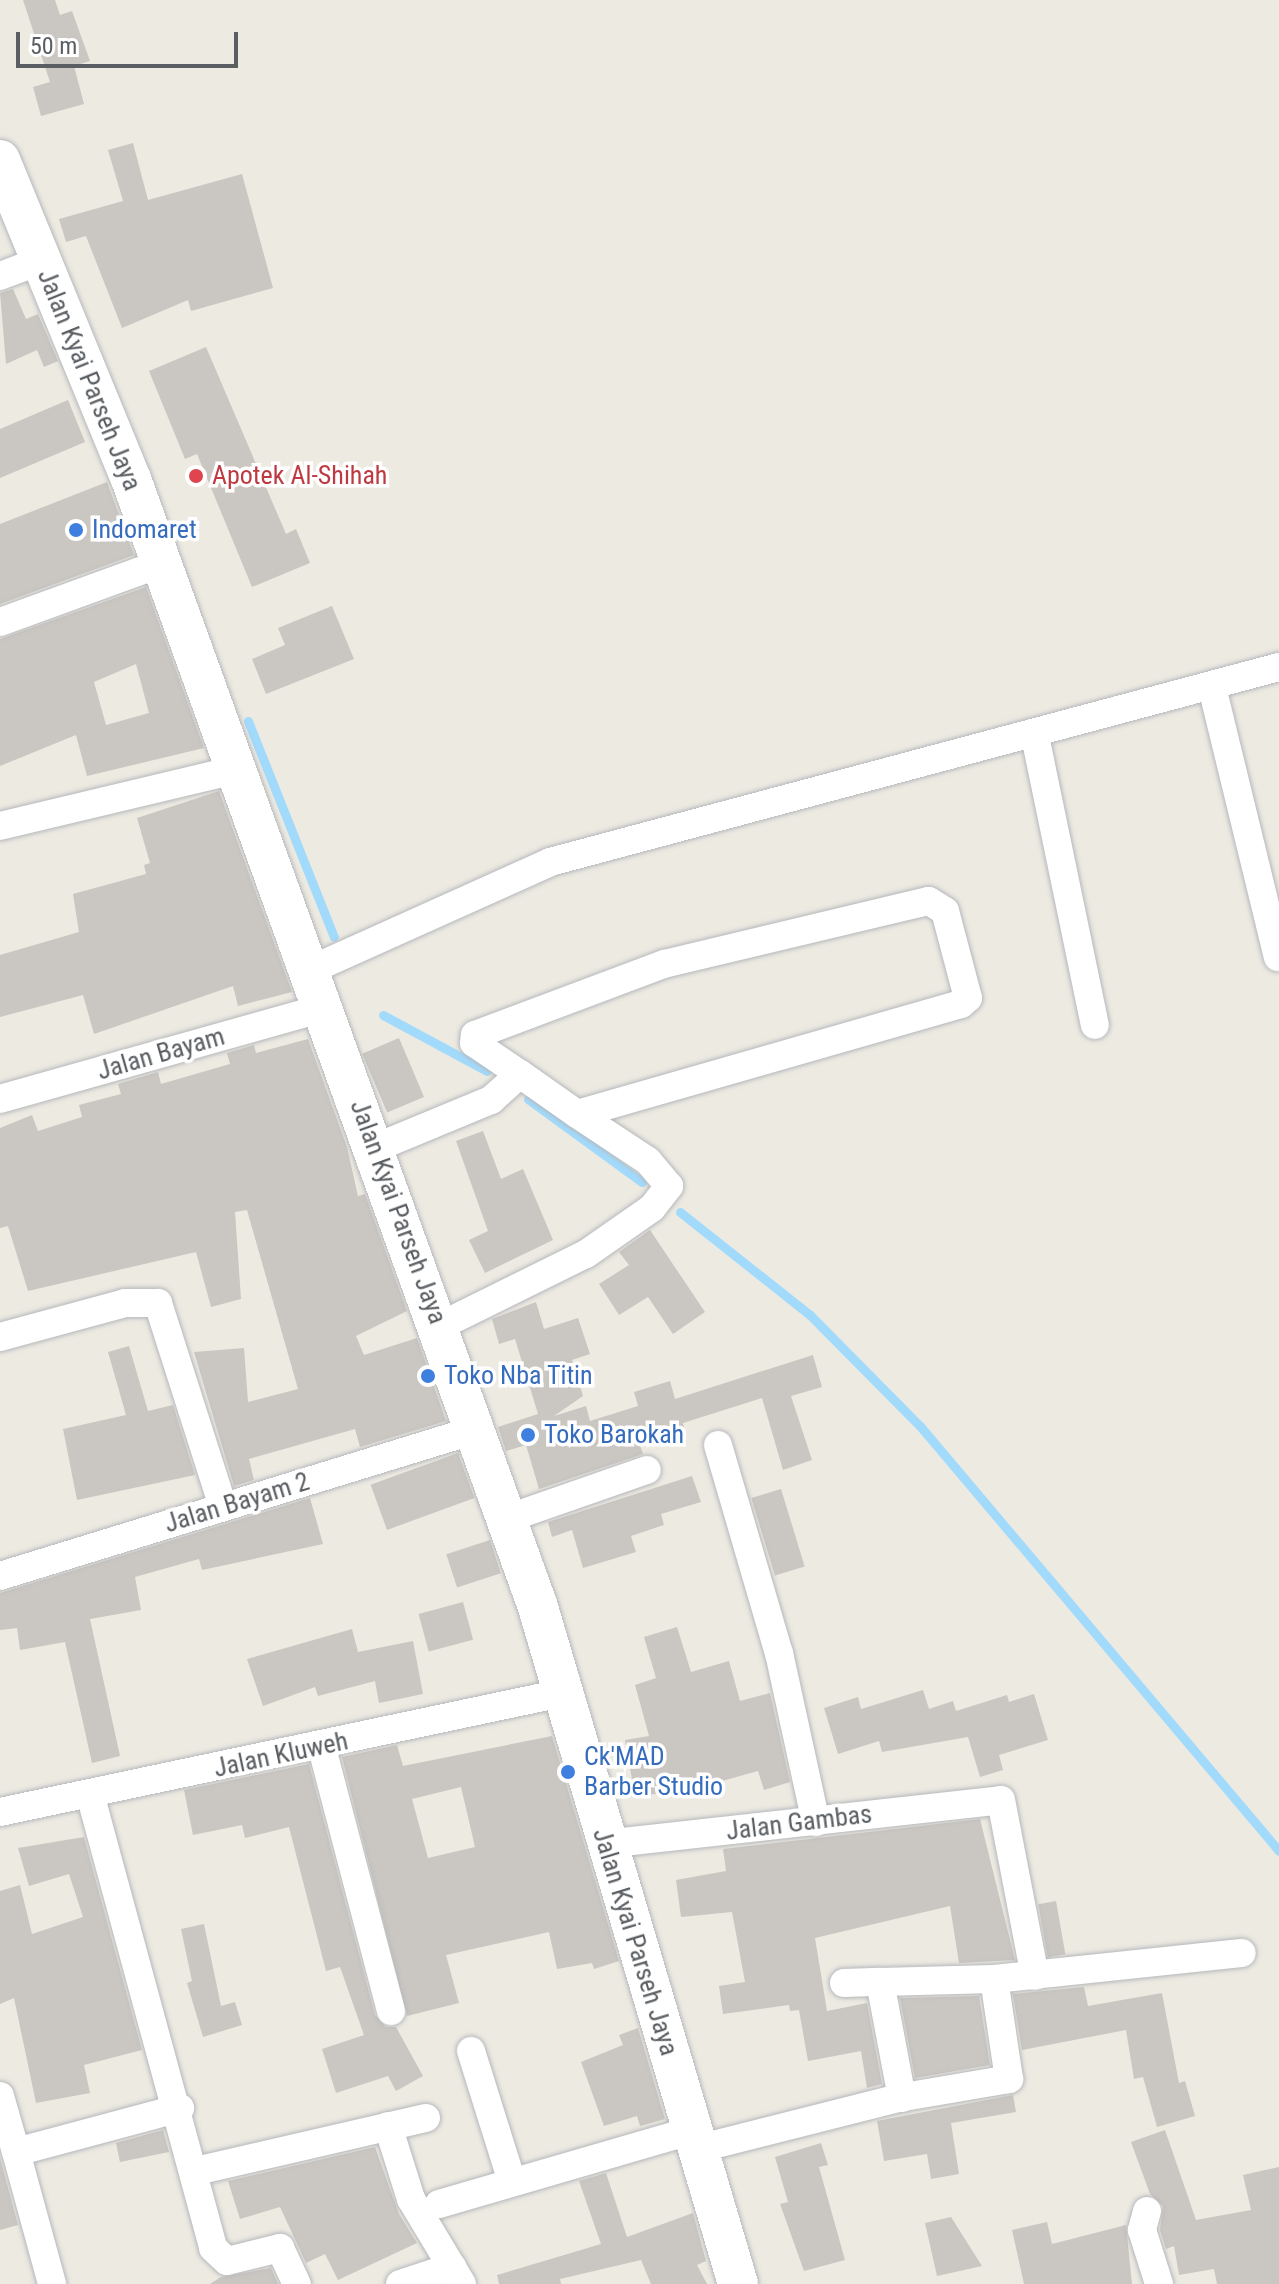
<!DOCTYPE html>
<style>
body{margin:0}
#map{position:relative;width:1279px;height:2284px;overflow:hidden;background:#edeae2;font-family:"Roboto Condensed",sans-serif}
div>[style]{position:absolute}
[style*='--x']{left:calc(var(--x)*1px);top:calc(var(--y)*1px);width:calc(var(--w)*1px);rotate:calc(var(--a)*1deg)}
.stream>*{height:9px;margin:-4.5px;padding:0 4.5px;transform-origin:4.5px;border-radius:4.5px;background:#a2dafc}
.building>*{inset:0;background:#cac6c1;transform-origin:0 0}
.roads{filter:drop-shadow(0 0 2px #b5b8bc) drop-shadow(0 0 2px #b5b8bc)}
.street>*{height:28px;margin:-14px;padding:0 14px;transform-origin:14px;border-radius:14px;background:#fff}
.secondary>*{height:40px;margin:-20px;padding:0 20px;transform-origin:20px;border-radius:20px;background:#fff}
.dots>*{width:22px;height:22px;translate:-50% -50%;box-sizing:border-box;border:4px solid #fff;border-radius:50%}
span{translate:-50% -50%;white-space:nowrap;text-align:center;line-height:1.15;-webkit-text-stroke:7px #fff;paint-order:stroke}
.street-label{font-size:26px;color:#5a5e62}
.health-label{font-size:26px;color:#be3a42}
.left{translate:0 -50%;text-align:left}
.shop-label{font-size:26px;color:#366cbe}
.scale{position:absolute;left:16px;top:32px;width:222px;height:36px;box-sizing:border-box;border:4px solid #5a5e62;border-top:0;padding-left:10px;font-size:24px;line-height:28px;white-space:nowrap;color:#5a5e62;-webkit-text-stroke:6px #fff;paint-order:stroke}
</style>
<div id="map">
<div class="stream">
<i style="--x:248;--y:721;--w:232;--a:68.3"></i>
<i style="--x:383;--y:1015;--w:118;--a:28.3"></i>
<i style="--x:528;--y:1099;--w:141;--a:36.1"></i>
<i style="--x:680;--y:1212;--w:166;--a:38.4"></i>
<i style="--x:810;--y:1315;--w:156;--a:45.3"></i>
<i style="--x:920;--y:1426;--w:556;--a:49.81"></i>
</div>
<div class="building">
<i style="clip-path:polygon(23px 0,55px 0,60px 15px,72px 11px,90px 61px,74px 66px,84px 104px,41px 116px,33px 87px,50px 82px)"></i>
<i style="clip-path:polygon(133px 143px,148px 200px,242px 174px,273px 288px,191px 311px,188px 300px,122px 328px,86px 236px,66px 242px,59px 219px,123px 201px,108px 150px)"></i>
<i style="clip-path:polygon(13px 289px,26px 319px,38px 314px,58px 361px,44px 367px,37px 350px,6px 364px,0 293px)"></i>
<i style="clip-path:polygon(206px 347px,286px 534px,296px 529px,310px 563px,252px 587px,197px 454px,185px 459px,149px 371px)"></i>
<i style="clip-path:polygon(68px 400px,85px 442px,0 478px,0 429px)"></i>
<i style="clip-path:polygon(107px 482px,134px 555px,0 604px,0 524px)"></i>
<i style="clip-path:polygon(evenodd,146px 587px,204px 748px,87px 776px,76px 735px,0 766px,0 639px,146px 587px,136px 664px,149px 713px,106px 725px,94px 682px,136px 664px)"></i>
<i style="clip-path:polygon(332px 606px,354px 659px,266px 694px,252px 659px,285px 645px,278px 628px)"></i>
<i style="clip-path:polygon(219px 791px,292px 992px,238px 1006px,233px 986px,94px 1034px,83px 995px,0 1017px,0 955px,79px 932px,73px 894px,146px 874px,144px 865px,150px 863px,137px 818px)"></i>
<i style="left:399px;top:1038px;width:64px;height:40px;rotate:67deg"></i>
<i style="clip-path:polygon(308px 1039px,347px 1147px,358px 1196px,365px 1194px,407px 1311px,356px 1336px,364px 1355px,417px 1338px,446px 1421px,360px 1447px,355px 1429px,249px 1459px,254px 1480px,234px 1486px,194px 1352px,244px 1348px,248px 1402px,298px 1389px,247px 1210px,235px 1212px,241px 1299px,211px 1307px,196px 1252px,28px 1291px,8px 1226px,0 1228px,0 1128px,32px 1115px,38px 1131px,82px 1117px,79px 1105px,121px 1094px,118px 1084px,158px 1072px,161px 1084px,230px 1064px,227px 1053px,254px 1045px,256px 1053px)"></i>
<i style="clip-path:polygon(483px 1131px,501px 1179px,523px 1169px,553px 1240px,485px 1273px,469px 1240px,488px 1231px,456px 1141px)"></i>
<i style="clip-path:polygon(650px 1230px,705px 1312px,673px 1334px,648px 1297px,619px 1315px,599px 1284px,629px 1265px,619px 1252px)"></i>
<i style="clip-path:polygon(536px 1302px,544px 1329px,578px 1318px,590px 1354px,572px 1360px,583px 1396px,554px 1416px,586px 1406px,590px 1421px,638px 1406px,634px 1392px,670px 1381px,675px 1399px,813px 1355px,822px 1387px,791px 1396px,812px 1460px,783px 1470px,762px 1398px,683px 1423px,684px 1428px,639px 1442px,643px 1454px,539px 1489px,526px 1445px,506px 1451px,498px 1427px,538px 1414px,515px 1339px,499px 1344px,492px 1319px)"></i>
<i style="clip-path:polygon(129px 1346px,148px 1411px,173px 1405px,195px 1475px,77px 1500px,63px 1429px,126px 1415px,108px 1352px)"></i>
<i style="left:458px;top:1453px;width:48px;height:93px;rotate:70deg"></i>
<i style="clip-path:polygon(692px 1476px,701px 1502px,661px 1514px,664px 1525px,631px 1536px,636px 1552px,583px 1568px,572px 1530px,552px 1537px,548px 1522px)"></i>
<i style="left:781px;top:1489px;width:81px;height:31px;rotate:73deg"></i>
<i style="clip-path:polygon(310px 1498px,323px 1544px,202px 1570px,199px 1559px,135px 1577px,141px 1610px,90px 1619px,120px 1756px,92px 1763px,65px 1642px,20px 1650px,17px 1628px,0 1630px,0 1593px)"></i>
<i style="left:490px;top:1540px;width:35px;height:46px;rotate:72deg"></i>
<i style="left:463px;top:1602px;width:39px;height:46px;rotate:75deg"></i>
<i style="clip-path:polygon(677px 1627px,691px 1672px,729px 1661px,740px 1701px,770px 1693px,790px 1782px,764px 1790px,758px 1771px,686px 1791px,635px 1796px,625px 1740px,649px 1736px,635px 1685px,656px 1678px,644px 1637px)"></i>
<i style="clip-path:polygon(352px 1629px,358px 1652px,413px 1641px,423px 1694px,379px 1703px,375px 1681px,318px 1696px,315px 1687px,263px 1706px,247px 1659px)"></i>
<i style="clip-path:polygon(923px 1690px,929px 1709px,953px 1701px,956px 1711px,1007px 1695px,1009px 1702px,1034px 1694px,1048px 1740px,999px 1755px,1003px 1770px,980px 1777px,968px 1737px,882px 1752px,879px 1741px,838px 1754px,824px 1708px,858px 1697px,861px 1709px)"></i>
<i style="clip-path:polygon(evenodd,552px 1736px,619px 1961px,594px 1969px,592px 1963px,557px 1969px,549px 1932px,446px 1955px,459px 2003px,407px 2016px,342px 1757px,397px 1745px,403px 1766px,552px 1736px,461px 1787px,475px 1847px,428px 1858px,412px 1799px,461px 1787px)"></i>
<i style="clip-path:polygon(309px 1764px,375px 2015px,386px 2027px,396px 2027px,423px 2076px,396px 2091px,388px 2076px,336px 2093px,322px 2049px,364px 2035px,340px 1967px,326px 1971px,289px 1827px,245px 1838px,242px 1825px,193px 1835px,184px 1790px)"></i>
<i style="clip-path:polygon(980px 1819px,1015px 1960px,959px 1963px,950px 1906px,815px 1938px,827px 2011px,867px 2003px,882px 2084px,867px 2088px,861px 2051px,808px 2061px,799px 2010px,790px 2011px,789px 2005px,723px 2014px,719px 1986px,745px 1982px,732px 1912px,681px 1917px,676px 1880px,726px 1871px,723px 1849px)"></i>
<i style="clip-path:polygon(84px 1837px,142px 2050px,84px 2065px,90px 2093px,36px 2103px,14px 1998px,0 2004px,0 1891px,20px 1885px,32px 1934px,83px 1917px,69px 1874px,29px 1886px,18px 1848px)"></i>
<i style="left:1056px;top:1901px;width:54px;height:18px;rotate:80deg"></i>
<i style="clip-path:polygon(204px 1924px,221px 2006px,235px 2002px,242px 2025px,203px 2037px,187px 1983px,192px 1981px,181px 1929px)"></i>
<i style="clip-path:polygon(1084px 1987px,1088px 2006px,1162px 1993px,1179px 2083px,1185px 2081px,1195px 2116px,1157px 2127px,1143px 2077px,1134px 2079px,1126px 2030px,1022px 2050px,1013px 1994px)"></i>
<i style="clip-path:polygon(979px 1996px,990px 2065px,915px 2078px,900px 1998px)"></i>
<i style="clip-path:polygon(638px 2028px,665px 2119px,640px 2126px,637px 2116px,604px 2126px,581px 2062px,623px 2045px,619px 2035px)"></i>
<i style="clip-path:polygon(1013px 2095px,1016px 2112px,951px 2123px,959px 2174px,931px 2179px,927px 2154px,884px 2161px,877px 2121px)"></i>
<i style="clip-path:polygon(163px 2130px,169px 2152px,120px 2162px,116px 2143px)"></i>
<i style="clip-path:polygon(1165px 2130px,1196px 2220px,1251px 2210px,1243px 2175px,1279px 2167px,1279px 2284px,1217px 2284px,1214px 2269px,1179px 2275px,1174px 2246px,1166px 2249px,1160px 2230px,1163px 2206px,1150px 2194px,1131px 2142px)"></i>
<i style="clip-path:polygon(821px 2143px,828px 2165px,819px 2167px,845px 2260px,804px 2271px,780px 2204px,788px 2202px,775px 2157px)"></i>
<i style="clip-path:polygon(375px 2147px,399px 2214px,417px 2243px,338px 2280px,325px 2254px,306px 2263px,280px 2207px,240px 2219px,228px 2181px)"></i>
<i style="clip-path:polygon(0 2158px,18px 2225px,0 2230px)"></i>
<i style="clip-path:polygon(606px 2173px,627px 2237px,693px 2213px,706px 2261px,697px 2265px,707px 2284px,651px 2284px,641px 2260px,560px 2279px,561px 2284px,499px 2284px,497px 2275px,601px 2244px,579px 2181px)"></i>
<i style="clip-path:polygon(951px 2217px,982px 2266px,937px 2276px,925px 2223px)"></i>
<i style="clip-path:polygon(1047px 2222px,1052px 2244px,1126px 2225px,1132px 2284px,1024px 2284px,1012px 2230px)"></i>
<i style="clip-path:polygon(271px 2268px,278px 2284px,210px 2284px,221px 2277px)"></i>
</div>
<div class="roads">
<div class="street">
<i style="--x:0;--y:276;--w:43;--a:-20.6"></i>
<i style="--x:0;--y:622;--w:172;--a:-20"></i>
<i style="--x:1212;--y:687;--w:278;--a:76.3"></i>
<i style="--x:1035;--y:736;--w:295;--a:78.3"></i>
<i style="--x:0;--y:826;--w:242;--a:-13.4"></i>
<i style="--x:308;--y:971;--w:265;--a:-24.2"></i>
<i style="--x:550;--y:862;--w:755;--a:-14.98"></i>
<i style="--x:0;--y:1099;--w:333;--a:-15.7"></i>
<i style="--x:375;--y:1148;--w:126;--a:-22.5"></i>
<i style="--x:491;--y:1100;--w:39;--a:-42"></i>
<i style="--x:520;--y:1074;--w:55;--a:-146"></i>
<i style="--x:474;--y:1043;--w:8;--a:-83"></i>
<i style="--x:475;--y:1035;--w:202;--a:-20.6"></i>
<i style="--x:664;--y:964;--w:272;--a:-13.4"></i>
<i style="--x:929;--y:901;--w:19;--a:32"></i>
<i style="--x:945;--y:911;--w:90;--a:75.2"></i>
<i style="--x:968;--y:998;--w:9;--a:139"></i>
<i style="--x:961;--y:1004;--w:399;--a:164"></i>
<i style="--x:577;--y:1114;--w:70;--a:-144.9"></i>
<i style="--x:440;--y:1326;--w:163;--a:-26.3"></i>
<i style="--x:586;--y:1254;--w:80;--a:-34.9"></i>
<i style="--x:652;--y:1208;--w:28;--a:-52"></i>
<i style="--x:669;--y:1186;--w:33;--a:-130"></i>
<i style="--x:648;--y:1161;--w:85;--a:-146.5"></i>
<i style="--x:0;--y:1337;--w:130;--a:-15.2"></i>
<i style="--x:125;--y:1303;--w:33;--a:0"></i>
<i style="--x:158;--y:1303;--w:214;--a:72.3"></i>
<i style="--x:718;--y:1445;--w:217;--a:73.7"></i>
<i style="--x:779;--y:1653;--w:173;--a:77.7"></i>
<i style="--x:506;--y:1519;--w:149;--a:-19.2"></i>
<i style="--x:0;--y:1576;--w:496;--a:-17.1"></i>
<i style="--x:322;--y:1748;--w:272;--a:75.3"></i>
<i style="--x:90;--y:1794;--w:470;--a:74.8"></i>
<i style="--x:213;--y:2248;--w:19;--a:43"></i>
<i style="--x:227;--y:2261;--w:55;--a:-13.8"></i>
<i style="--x:280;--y:2248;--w:40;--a:65"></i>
<i style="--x:0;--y:1812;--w:574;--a:-11.96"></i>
<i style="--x:605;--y:1844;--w:398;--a:-6.3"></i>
<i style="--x:1001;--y:1800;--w:179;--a:79.1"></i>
<i style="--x:844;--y:1983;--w:36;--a:-2"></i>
<i style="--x:471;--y:2051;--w:137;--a:72.6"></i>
<i style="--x:0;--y:2096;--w:58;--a:74.1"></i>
<i style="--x:16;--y:2152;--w:170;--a:-15"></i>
<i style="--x:902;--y:2098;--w:118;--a:-100.7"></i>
<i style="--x:880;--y:1982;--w:114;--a:-1.5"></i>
<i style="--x:994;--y:1979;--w:249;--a:-6"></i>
<i style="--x:388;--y:2126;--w:77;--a:72.5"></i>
<i style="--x:411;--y:2199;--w:99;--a:59"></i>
<i style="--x:697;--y:2149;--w:207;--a:-14.2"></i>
<i style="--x:898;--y:2098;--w:113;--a:-9.7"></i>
<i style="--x:1009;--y:2079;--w:101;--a:-98.5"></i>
<i style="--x:16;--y:2152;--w:137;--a:74.7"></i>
<i style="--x:196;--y:2171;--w:236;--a:-13"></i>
<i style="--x:439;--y:2204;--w:262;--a:-16.2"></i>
<i style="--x:1147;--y:2211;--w:20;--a:105"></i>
<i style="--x:1142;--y:2230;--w:57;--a:72.5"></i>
<i style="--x:400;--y:2284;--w:55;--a:-18.1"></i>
</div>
<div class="secondary">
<i style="--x:0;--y:160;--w:345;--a:67.7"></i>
<i style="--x:131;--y:479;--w:1196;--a:70.16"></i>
<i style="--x:537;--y:1604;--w:709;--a:73.53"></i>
</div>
</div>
<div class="dots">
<i style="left:196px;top:476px;background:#e0444e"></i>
<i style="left:76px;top:530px;background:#3f7fe0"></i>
<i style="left:428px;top:1376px;background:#3f7fe0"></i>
<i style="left:528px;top:1435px;background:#3f7fe0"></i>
<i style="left:568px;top:1772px;background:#3f7fe0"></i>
</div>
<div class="street-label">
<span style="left:89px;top:380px;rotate:68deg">Jalan Kyai Parseh Jaya</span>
<span style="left:161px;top:1054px;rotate:-16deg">Jalan Bayam</span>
<span style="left:398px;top:1212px;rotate:70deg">Jalan Kyai Parseh Jaya</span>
<span style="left:237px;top:1503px;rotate:-17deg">Jalan Bayam 2</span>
<span style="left:281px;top:1755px;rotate:-12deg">Jalan Kluweh</span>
<span style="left:799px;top:1823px;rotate:-7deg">Jalan Gambas</span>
<span style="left:635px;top:1942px;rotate:73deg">Jalan Kyai Parseh Jaya</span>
</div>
<div class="health-label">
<span class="left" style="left:212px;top:476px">Apotek Al-Shihah</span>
</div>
<div class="shop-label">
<span class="left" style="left:92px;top:530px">Indomaret</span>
<span class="left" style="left:444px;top:1376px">Toko Nba Titin</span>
<span class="left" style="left:544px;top:1435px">Toko Barokah</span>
<span class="left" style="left:584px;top:1772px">Ck'MAD<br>Barber Studio</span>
</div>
<div class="scale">50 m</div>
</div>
